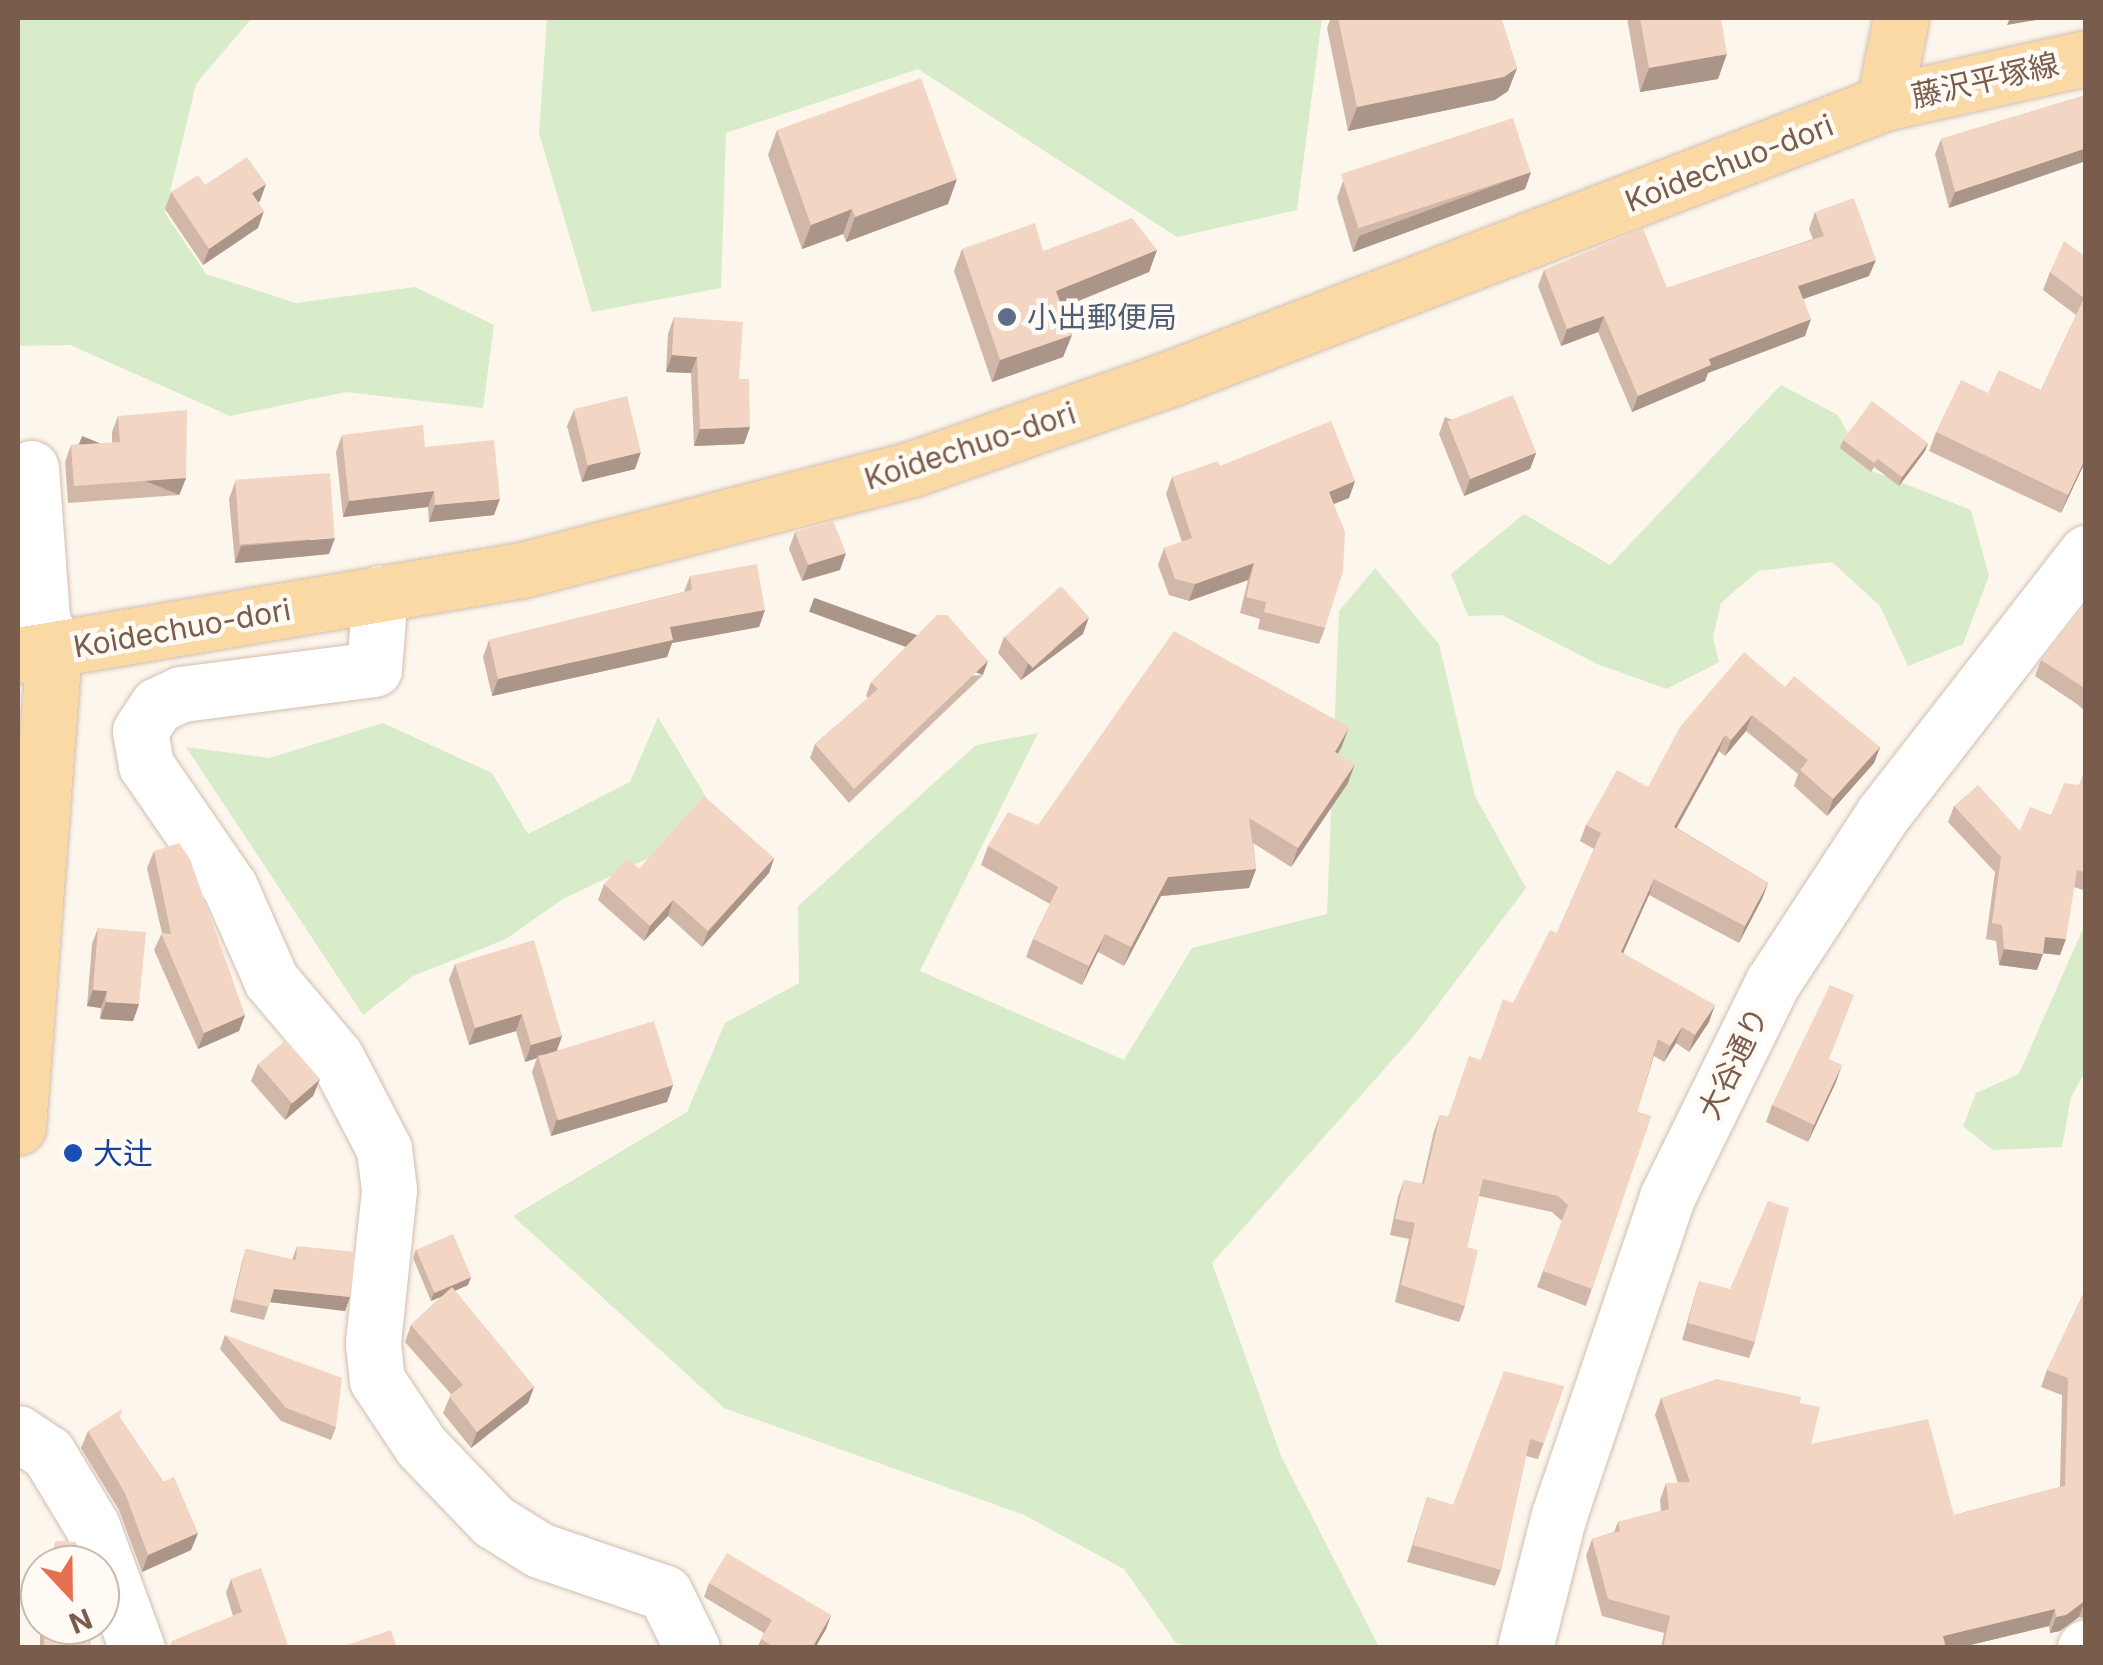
<!DOCTYPE html>
<meta charset="utf-8">
<style>
body{margin:0}
#map{position:relative;width:2103px;height:1665px;overflow:hidden;background:#fdf6ec;font-family:Inter,"Noto Sans JP",sans-serif}
div>[style]{position:absolute}
[style*='--x']{left:calc(var(--x)*1px);top:calc(var(--y)*1px);width:calc(var(--w)*1px);rotate:calc(var(--a)*1deg)}
.green>*{inset:0;background:#d8ecc9}
.roads{filter:drop-shadow(0 0 2px #d1beb0) drop-shadow(0 0 2px #d1beb0)}
.minor>*{height:55px;margin:-27.5px;padding:0 27.5px;transform-origin:27.5px;border-radius:27.5px;background:#fff}
.major>*{height:55px;margin:-27.5px;padding:0 27.5px;transform-origin:27.5px;border-radius:27.5px;background:#fbd9a5}
.wall>*{inset:0;background:#d1b7a8;transform-origin:0 0}
.shaded-wall>*{inset:0;background:#aa9588;transform-origin:0 0}
.building>*{inset:0;background:#f3d5c3;transform-origin:0 0}
.dots>*{width:28px;height:28px;translate:-50% -50%;box-sizing:border-box;border:5px solid #fffaf3;border-radius:50%}
span{translate:-50% -50%;white-space:nowrap;text-align:center;line-height:1.15;-webkit-text-stroke:9px #fffaf3;paint-order:stroke}
.street-label{font-size:30px;color:#7a5c4d}
.service-label{font-size:30px;color:#4e5e75}
.left{translate:0 -50%;text-align:left}
.transit-label{font-size:30px;color:#164399}
.frame{position:absolute;inset:0;border:20px solid #7a5c4d;pointer-events:none}
.north{position:absolute;left:20px;top:1545px;width:100px;height:100px;box-sizing:border-box;background:#fffaf3;border:2px solid #cabbb1;border-radius:50%;rotate:158deg;font-size:28px;font-weight:700;line-height:40px;text-align:center;color:#7a5c4d}
.north::after{content:'';display:block;margin:auto;width:35px;height:45px;background:#e76f51;clip-path:polygon(50% 0,100% 100%,50% 72%,0 100%)}
</style>
<div id="map">
<div class="green">
<i style="clip-path:polygon(18px 18px,252px 18px,196px 84px,165px 213px,206px 274px,296px 303px,415px 287px,494px 325px,483px 408px,346px 392px,230px 416px,70px 345px,18px 346px)"></i>
<i style="clip-path:polygon(547px 18px,1322px 18px,1297px 210px,1177px 237px,918px 69px,726px 133px,721px 288px,592px 312px,539px 133px)"></i>
<i style="clip-path:polygon(1781px 385px,1838px 415px,1867px 469px,1971px 510px,1989px 576px,1963px 644px,1908px 666px,1880px 606px,1832px 562px,1758px 571px,1721px 603px,1713px 637px,1719px 662px,1667px 689px,1597px 664px,1502px 615px,1468px 616px,1451px 574px,1524px 514px,1610px 565px)"></i>
<i style="clip-path:polygon(1375px 568px,1439px 644px,1475px 796px,1526px 888px,1418px 1031px,1212px 1263px,1281px 1456px,1379px 1647px,1202px 1648px,1176px 1643px,1124px 1569px,1024px 1515px,724px 1408px,513px 1216px,687px 1112px,725px 1023px,799px 983px,798px 906px,976px 745px,1038px 733px,920px 971px,1124px 1060px,1192px 948px,1327px 914px,1339px 611px)"></i>
<i style="clip-path:polygon(658px 717px,709px 802px,674px 846px,563px 899px,506px 939px,413px 976px,363px 1015px,186px 747px,269px 758px,383px 723px,492px 773px,528px 834px,630px 782px)"></i>
<i style="clip-path:polygon(2085px 924px,2085px 1072px,2071px 1097px,2062px 1147px,1993px 1150px,1963px 1126px,1976px 1093px,2019px 1074px)"></i>
</div>
<div class="roads">
<div class="minor">
<i style="--x:31;--y:468;--w:150;--a:85.8"></i>
<i style="--x:42;--y:618;--w:34;--a:69"></i>
<i style="--x:380;--y:593;--w:76;--a:94.5"></i>
<i style="--x:374;--y:669;--w:195;--a:172.6"></i>
<i style="--x:181;--y:694;--w:26;--a:155"></i>
<i style="--x:157;--y:705;--w:31;--a:123"></i>
<i style="--x:140;--y:731;--w:35;--a:80"></i>
<i style="--x:146;--y:765;--w:148;--a:55.5"></i>
<i style="--x:230;--y:887;--w:102;--a:66.2"></i>
<i style="--x:271;--y:980;--w:101;--a:49.8"></i>
<i style="--x:336;--y:1057;--w:104;--a:62.4"></i>
<i style="--x:384;--y:1149;--w:41;--a:83"></i>
<i style="--x:389;--y:1190;--w:154;--a:96"></i>
<i style="--x:373;--y:1343;--w:37;--a:84"></i>
<i style="--x:377;--y:1380;--w:79;--a:56.3"></i>
<i style="--x:421;--y:1446;--w:104;--a:46.2"></i>
<i style="--x:493;--y:1521;--w:54;--a:32.2"></i>
<i style="--x:539;--y:1550;--w:133;--a:18.8"></i>
<i style="--x:665;--y:1593;--w:61;--a:63.9"></i>
<i style="--x:18;--y:1433;--w:36;--a:34"></i>
<i style="--x:48;--y:1453;--w:85;--a:58.9"></i>
<i style="--x:92;--y:1526;--w:130;--a:69.8"></i>
<i style="--x:1525;--y:1648;--w:137;--a:-75.7"></i>
<i style="--x:1559;--y:1515;--w:336;--a:-71.2"></i>
<i style="--x:1667;--y:1197;--w:240;--a:-63.8"></i>
<i style="--x:1773;--y:982;--w:201;--a:-56.8"></i>
<i style="--x:1883;--y:814;--w:331;--a:-52.1"></i>
<i style="--x:2085;--y:1648;--w:1;--a:-45"></i>
</div>
<div class="major">
<i style="--x:1884;--y:103;--w:87;--a:-78.7"></i>
<i style="--x:18;--y:655;--w:511;--a:-9.57"></i>
<i style="--x:522;--y:570;--w:403;--a:-14.5"></i>
<i style="--x:912;--y:469;--w:278;--a:-19.3"></i>
<i style="--x:1174;--y:377;--w:761;--a:-21.1"></i>
<i style="--x:1884;--y:103;--w:207;--a:-12.6"></i>
<i style="--x:18;--y:1127;--w:478;--a:-85.7"></i>
</div>
</div>
<div class="wall">
<i style="clip-path:polygon(1331px 18px,1501px 18px,1517px 68px,1508px 91px,1495px 100px,1348px 131px,1327px 28px)"></i>
<i style="clip-path:polygon(1627px 18px,1721px 18px,1718px 79px,1640px 92px)"></i>
<i style="clip-path:polygon(2086px 95px,1949px 208px,1935px 154px,1941px 139px)"></i>
<i style="clip-path:polygon(777px 130px,948px 204px,846px 242px,843px 234px,802px 249px,768px 155px)"></i>
<i style="clip-path:polygon(1531px 172px,1525px 189px,1353px 252px,1337px 198px,1343px 181px)"></i>
<i style="clip-path:polygon(205px 185px,260px 201px,258px 202px,258px 228px,203px 265px,165px 209px,171px 192px)"></i>
<i style="clip-path:polygon(1815px 212px,1869px 276px,1803px 299px,1805px 336px,1708px 373px,1705px 381px,1632px 412px,1598px 332px,1561px 346px,1538px 286px,1544px 270px,1667px 288px,1813px 239px,1809px 229px)"></i>
<i style="clip-path:polygon(962px 249px,1043px 251px,1157px 250px,1149px 272px,1062px 308px,1072px 335px,1063px 357px,992px 382px,954px 271px)"></i>
<i style="clip-path:polygon(2086px 257px,2086px 460px,2061px 513px,1929px 451px,1936px 432px,1988px 393px,2041px 390px,2076px 315px,2043px 290px,2050px 272px)"></i>
<i style="clip-path:polygon(674px 317px,739px 379px,750px 427px,744px 444px,694px 446px,691px 373px,666px 372px,668px 334px)"></i>
<i style="clip-path:polygon(574px 410px,635px 469px,582px 482px,567px 426px)"></i>
<i style="clip-path:polygon(118px 416px,186px 478px,179px 495px,68px 503px,65px 462px,71px 445px,112px 443px,112px 432px)"></i>
<i style="clip-path:polygon(1445px 417px,1536px 453px,1530px 469px,1464px 496px,1439px 434px)"></i>
<i style="clip-path:polygon(342px 435px,494px 515px,429px 522px,428px 507px,343px 517px,336px 452px)"></i>
<i style="clip-path:polygon(1843px 440px,1928px 443px,1925px 451px,1899px 486px,1874px 467px,1871px 472px,1840px 448px)"></i>
<i style="clip-path:polygon(1220px 466px,1355px 481px,1349px 498px,1334px 504px,1325px 628px,1319px 644px,1258px 629px,1260px 619px,1240px 613px,1248px 580px,1189px 601px,1169px 595px,1158px 565px,1164px 548px,1182px 542px,1166px 494px,1172px 477px)"></i>
<i style="clip-path:polygon(235px 482px,329px 554px,235px 563px,229px 499px)"></i>
<i style="clip-path:polygon(795px 532px,840px 570px,802px 581px,789px 549px)"></i>
<i style="clip-path:polygon(690px 576px,765px 610px,759px 627px,672px 643px,667px 657px,492px 696px,483px 657px,489px 640px,684px 592px)"></i>
<i style="clip-path:polygon(2086px 604px,2086px 712px,2077px 704px,2035px 676px,2041px 660px)"></i>
<i style="clip-path:polygon(1083px 634px,1021px 680px,998px 653px,1004px 637px)"></i>
<i style="clip-path:polygon(983px 675px,849px 803px,810px 758px,815px 744px,868px 698px,866px 696px,871px 682px)"></i>
<i style="clip-path:polygon(1785px 687px,1880px 747px,1874px 763px,1827px 816px,1794px 786px,1798px 774px,1746px 731px,1725px 756px,1719px 751px,1677px 828px,1768px 883px,1762px 899px,1739px 943px,1649px 895px,1623px 953px,1709px 1022px,1689px 1052px,1676px 1043px,1664px 1062px,1654px 1056px,1637px 1112px,1651px 1116px,1586px 1306px,1537px 1287px,1562px 1221px,1552px 1212px,1479px 1196px,1467px 1247px,1465px 1306px,1459px 1322px,1395px 1302px,1409px 1239px,1390px 1235px,1398px 1197px,1404px 1180px,1422px 1184px,1434px 1131px,1440px 1115px,1448px 1117px,1513px 1003px,1557px 933px,1594px 849px,1580px 841px,1586px 825px,1648px 787px)"></i>
<i style="clip-path:polygon(1342px 746px,1338px 754px,1348px 783px,1291px 867px,1253px 843px,1256px 869px,1249px 888px,1161px 896px,1124px 966px,1098px 952px,1082px 985px,1026px 957px,1033px 939px,1050px 904px,981px 865px,988px 846px,1038px 825px)"></i>
<i style="clip-path:polygon(2086px 775px,2086px 884px,2083px 890px,2074px 887px,2060px 955px,2043px 953px,2037px 970px,1999px 965px,1996px 941px,1986px 939px,1995px 872px,1948px 822px,1954px 806px,2020px 831px,2051px 815px,2079px 785px)"></i>
<i style="clip-path:polygon(154px 851px,245px 1015px,239px 1031px,198px 1049px,154px 950px,162px 933px,147px 868px)"></i>
<i style="clip-path:polygon(774px 858px,769px 873px,702px 947px,668px 916px,644px 941px,598px 900px,604px 884px,639px 869px)"></i>
<i style="clip-path:polygon(98px 928px,139px 1004px,133px 1021px,100px 1019px,101px 1008px,87px 1006px,92px 944px)"></i>
<i style="clip-path:polygon(455px 964px,562px 1036px,557px 1050px,673px 1085px,667px 1102px,551px 1136px,532px 1072px,537px 1058px,525px 1062px,516px 1031px,469px 1045px,449px 980px)"></i>
<i style="clip-path:polygon(1829px 1059px,1836px 1082px,1808px 1142px,1766px 1122px,1772px 1105px)"></i>
<i style="clip-path:polygon(258px 1064px,320px 1079px,313px 1096px,285px 1120px,251px 1081px)"></i>
<i style="clip-path:polygon(297px 1246px,350px 1297px,345px 1311px,270px 1302px,264px 1320px,230px 1312px,242px 1262px,246px 1249px,292px 1260px)"></i>
<i style="clip-path:polygon(416px 1249px,471px 1277px,468px 1285px,455px 1291px,534px 1387px,528px 1403px,471px 1448px,443px 1413px,451px 1394px,405px 1342px,411px 1325px,442px 1296px,431px 1301px,413px 1258px)"></i>
<i style="clip-path:polygon(1699px 1281px,1755px 1342px,1749px 1358px,1682px 1340px)"></i>
<i style="clip-path:polygon(2086px 1288px,2086px 1618px,2079px 1617px,2060px 1631px,2050px 1633px,2049px 1626px,1958px 1648px,1661px 1648px,1664px 1633px,1602px 1616px,1586px 1556px,1592px 1539px,1614px 1532px,1618px 1522px,1661px 1511px,1660px 1500px,1666px 1483px,1678px 1483px,1655px 1415px,1661px 1398px,1800px 1403px,1811px 1444px,1954px 1515px,2060px 1487px,2062px 1395px,2041px 1387px,2047px 1370px)"></i>
<i style="clip-path:polygon(225px 1335px,336px 1427px,331px 1440px,281px 1421px,220px 1349px)"></i>
<i style="clip-path:polygon(1564px 1386px,1538px 1459px,1526px 1456px,1501px 1570px,1495px 1586px,1407px 1562px,1427px 1497px,1453px 1505px)"></i>
<i style="clip-path:polygon(120px 1418px,198px 1533px,191px 1550px,142px 1572px,119px 1510px,81px 1448px,88px 1431px)"></i>
<i style="clip-path:polygon(56px 1541px,85px 1565px,49px 1565px)"></i>
<i style="clip-path:polygon(231px 1579px,289px 1648px,233px 1616px,226px 1593px)"></i>
<i style="clip-path:polygon(709px 1583px,831px 1615px,826px 1629px,815px 1648px,757px 1648px,764px 1633px,704px 1597px)"></i>
<i style="left:40px;top:1625px;width:51px;height:23px"></i>
</div>
<div class="shaded-wall">
<i style="clip-path:polygon(2010px 18px,2048px 18px,2007px 25px)"></i>
<i style="clip-path:polygon(1727px 54px,1718px 79px,1640px 92px,1649px 68px)"></i>
<i style="clip-path:polygon(1517px 68px,1508px 91px,1495px 100px,1348px 131px,1357px 107px)"></i>
<i style="clip-path:polygon(2086px 148px,2086px 161px,1949px 208px,1955px 192px)"></i>
<i style="clip-path:polygon(1531px 172px,1525px 189px,1353px 252px,1359px 236px)"></i>
<i style="clip-path:polygon(957px 179px,948px 204px,846px 242px,855px 217px)"></i>
<i style="clip-path:polygon(266px 184px,260px 201px,246px 210px,252px 193px)"></i>
<i style="clip-path:polygon(852px 209px,843px 234px,802px 249px,811px 225px)"></i>
<i style="clip-path:polygon(264px 211px,258px 228px,203px 265px,209px 249px)"></i>
<i style="clip-path:polygon(1157px 250px,1149px 272px,1048px 313px,1056px 291px)"></i>
<i style="clip-path:polygon(1876px 260px,1869px 276px,1792px 303px,1798px 286px)"></i>
<i style="clip-path:polygon(1604px 316px,1598px 332px,1561px 346px,1567px 329px)"></i>
<i style="clip-path:polygon(1811px 319px,1805px 336px,1708px 373px,1705px 381px,1632px 412px,1638px 396px,1709px 359px)"></i>
<i style="clip-path:polygon(1072px 335px,1063px 357px,992px 382px,1000px 360px)"></i>
<i style="clip-path:polygon(672px 355px,697px 357px,691px 373px,666px 372px)"></i>
<i style="clip-path:polygon(750px 427px,744px 444px,694px 446px,700px 429px)"></i>
<i style="clip-path:polygon(1928px 443px,1925px 451px,1899px 486px,1902px 477px)"></i>
<i style="clip-path:polygon(641px 452px,635px 469px,582px 482px,588px 465px)"></i>
<i style="clip-path:polygon(1536px 453px,1530px 469px,1464px 496px,1470px 479px)"></i>
<i style="clip-path:polygon(2086px 457px,2086px 460px,2061px 513px,2068px 495px)"></i>
<i style="left:186px;top:478px;width:18px;height:112px;rotate:112deg"></i>
<i style="clip-path:polygon(1355px 481px,1349px 498px,1323px 508px,1329px 492px)"></i>
<i style="clip-path:polygon(434px 491px,428px 507px,343px 517px,349px 501px)"></i>
<i style="clip-path:polygon(500px 499px,494px 515px,429px 522px,435px 505px)"></i>
<i style="clip-path:polygon(335px 538px,329px 554px,235px 563px,241px 546px)"></i>
<i style="clip-path:polygon(846px 553px,840px 570px,802px 581px,808px 565px)"></i>
<i style="clip-path:polygon(1254px 563px,1248px 580px,1189px 601px,1195px 584px)"></i>
<i style="clip-path:polygon(765px 610px,759px 627px,672px 643px,667px 657px,492px 696px,498px 679px,670px 627px)"></i>
<i style="clip-path:polygon(1089px 617px,1083px 634px,1021px 680px,1028px 664px)"></i>
<i style="left:988px;top:661px;width:15px;height:185px;rotate:110deg"></i>
<i style="clip-path:polygon(1752px 715px,1746px 731px,1725px 756px,1731px 740px)"></i>
<i style="clip-path:polygon(1349px 727px,1342px 746px,1328px 770px,1335px 752px)"></i>
<i style="clip-path:polygon(1725px 735px,1719px 751px,1668px 843px,1674px 827px)"></i>
<i style="clip-path:polygon(1880px 747px,1874px 763px,1827px 816px,1833px 799px)"></i>
<i style="clip-path:polygon(1355px 764px,1348px 783px,1291px 867px,1298px 848px)"></i>
<i style="clip-path:polygon(774px 858px,769px 873px,702px 947px,708px 931px)"></i>
<i style="clip-path:polygon(1256px 869px,1249px 888px,1161px 896px,1124px 966px,1131px 947px,1168px 877px)"></i>
<i style="clip-path:polygon(1654px 879px,1649px 895px,1616px 969px,1621px 952px)"></i>
<i style="clip-path:polygon(1768px 883px,1762px 899px,1739px 943px,1745px 926px)"></i>
<i style="clip-path:polygon(673px 900px,668px 916px,644px 941px,650px 926px)"></i>
<i style="clip-path:polygon(1105px 934px,1098px 952px,1082px 985px,1089px 966px)"></i>
<i style="clip-path:polygon(2045px 937px,2066px 939px,2060px 955px,2040px 953px)"></i>
<i style="clip-path:polygon(2004px 949px,2043px 954px,2037px 970px,1999px 965px)"></i>
<i style="clip-path:polygon(93px 990px,107px 991px,101px 1008px,87px 1006px)"></i>
<i style="clip-path:polygon(106px 1002px,139px 1004px,133px 1021px,100px 1019px)"></i>
<i style="clip-path:polygon(1715px 1005px,1709px 1022px,1689px 1052px,1695px 1035px)"></i>
<i style="clip-path:polygon(522px 1014px,516px 1031px,469px 1045px,475px 1028px)"></i>
<i style="clip-path:polygon(245px 1015px,239px 1031px,198px 1049px,204px 1033px)"></i>
<i style="clip-path:polygon(1682px 1027px,1676px 1043px,1664px 1062px,1670px 1046px)"></i>
<i style="clip-path:polygon(562px 1036px,556px 1053px,538px 1055px,537px 1058px,525px 1062px,531px 1045px)"></i>
<i style="clip-path:polygon(1842px 1065px,1836px 1082px,1808px 1142px,1814px 1125px)"></i>
<i style="clip-path:polygon(320px 1079px,313px 1096px,285px 1120px,291px 1104px)"></i>
<i style="clip-path:polygon(673px 1085px,667px 1102px,551px 1136px,557px 1119px)"></i>
<i style="clip-path:polygon(471px 1277px,468px 1285px,431px 1301px,434px 1292px)"></i>
<i style="clip-path:polygon(274px 1289px,350px 1297px,345px 1311px,269px 1302px)"></i>
<i style="clip-path:polygon(534px 1387px,528px 1403px,471px 1448px,477px 1432px)"></i>
<i style="clip-path:polygon(198px 1533px,191px 1550px,142px 1572px,148px 1555px)"></i>
<i style="clip-path:polygon(2085px 1600px,2079px 1617px,2060px 1631px,2050px 1633px,2056px 1617px)"></i>
<i style="clip-path:polygon(2055px 1609px,2049px 1626px,1958px 1648px,1939px 1648px,1943px 1636px)"></i>
<i style="clip-path:polygon(831px 1615px,826px 1629px,815px 1648px,812px 1648px)"></i>
</div>
<div class="building">
<i style="clip-path:polygon(1338px 18px,1501px 18px,1517px 68px,1504px 77px,1357px 107px)"></i>
<i style="clip-path:polygon(1640px 18px,1721px 18px,1727px 54px,1649px 68px)"></i>
<i style="clip-path:polygon(921px 78px,957px 179px,855px 217px,852px 209px,811px 225px,777px 130px)"></i>
<i style="clip-path:polygon(2086px 95px,2086px 148px,1955px 192px,1941px 139px)"></i>
<i style="left:1513px;top:118px;width:57px;height:181px;rotate:72deg"></i>
<i style="clip-path:polygon(247px 157px,266px 184px,252px 193px,264px 211px,209px 249px,171px 192px,198px 175px,205px 185px)"></i>
<i style="clip-path:polygon(1854px 198px,1876px 260px,1798px 286px,1811px 319px,1709px 359px,1711px 365px,1638px 396px,1604px 316px,1567px 329px,1544px 270px,1643px 228px,1667px 288px,1824px 236px,1815px 212px)"></i>
<i style="clip-path:polygon(1132px 218px,1157px 250px,1056px 291px,1072px 335px,1000px 360px,962px 249px,1035px 223px,1043px 251px)"></i>
<i style="clip-path:polygon(2064px 241px,2086px 257px,2086px 457px,2068px 495px,1936px 432px,1961px 380px,1988px 393px,1999px 370px,2041px 390px,2084px 298px,2050px 272px)"></i>
<i style="clip-path:polygon(674px 317px,743px 322px,739px 379px,749px 379px,750px 427px,700px 429px,697px 357px,672px 355px)"></i>
<i style="left:1513px;top:395px;width:62px;height:71px;rotate:68deg"></i>
<i style="left:627px;top:396px;width:58px;height:55px;rotate:76deg"></i>
<i style="clip-path:polygon(1872px 401px,1928px 443px,1902px 477px,1878px 459px,1874px 463px,1843px 440px)"></i>
<i style="clip-path:polygon(187px 410px,186px 478px,74px 486px,71px 445px,120px 442px,118px 416px)"></i>
<i style="clip-path:polygon(1331px 421px,1355px 481px,1329px 492px,1345px 532px,1343px 571px,1325px 628px,1264px 612px,1266px 602px,1246px 597px,1254px 563px,1195px 584px,1175px 579px,1164px 548px,1192px 538px,1172px 477px,1218px 461px,1220px 466px)"></i>
<i style="clip-path:polygon(423px 425px,425px 447px,494px 440px,500px 499px,435px 505px,434px 491px,349px 501px,342px 435px)"></i>
<i style="left:330px;top:473px;width:65px;height:95px;rotate:86deg"></i>
<i style="clip-path:polygon(833px 521px,846px 553px,808px 565px,795px 532px)"></i>
<i style="clip-path:polygon(757px 564px,765px 610px,670px 627px,673px 640px,498px 679px,489px 640px,692px 590px,690px 576px)"></i>
<i style="left:1061px;top:586px;width:42px;height:76px;rotate:48deg"></i>
<i style="clip-path:polygon(2086px 604px,2086px 689px,2041px 660px)"></i>
<i style="clip-path:polygon(937px 615px,947px 615px,988px 661px,854px 789px,815px 744px,878px 689px,871px 682px)"></i>
<i style="clip-path:polygon(1174px 631px,1349px 727px,1335px 752px,1355px 764px,1298px 848px,1249px 818px,1256px 869px,1168px 877px,1131px 947px,1105px 934px,1089px 966px,1033px 939px,1058px 887px,988px 846px,1008px 812px,1038px 825px)"></i>
<i style="clip-path:polygon(1744px 652px,1785px 687px,1794px 676px,1880px 747px,1833px 799px,1800px 770px,1808px 760px,1752px 715px,1731px 740px,1725px 735px,1674px 827px,1768px 883px,1745px 926px,1654px 879px,1621px 952px,1715px 1005px,1695px 1035px,1682px 1027px,1670px 1046px,1658px 1039px,1637px 1112px,1651px 1116px,1592px 1289px,1543px 1271px,1568px 1205px,1558px 1196px,1483px 1179px,1467px 1247px,1478px 1250px,1465px 1306px,1401px 1285px,1415px 1223px,1395px 1219px,1404px 1180px,1424px 1184px,1440px 1115px,1448px 1117px,1469px 1056px,1481px 1060px,1503px 999px,1513px 1003px,1550px 930px,1557px 933px,1601px 833px,1586px 825px,1617px 770px,1648px 787px,1680px 727px)"></i>
<i style="clip-path:polygon(2083px 774px,2086px 775px,2086px 873px,2077px 870px,2066px 939px,2045px 937px,2043px 954px,2004px 949px,2002px 925px,1992px 923px,2001px 857px,1954px 806px,1978px 785px,2020px 831px,2030px 807px,2051px 815px,2064px 783px,2079px 785px)"></i>
<i style="clip-path:polygon(704px 796px,774px 858px,708px 931px,673px 900px,650px 926px,604px 884px,628px 858px,639px 869px)"></i>
<i style="clip-path:polygon(179px 843px,190px 859px,245px 1015px,204px 1033px,161px 933px,171px 934px,154px 851px)"></i>
<i style="clip-path:polygon(98px 928px,146px 932px,139px 1004px,106px 1002px,107px 991px,93px 990px)"></i>
<i style="clip-path:polygon(534px 940px,562px 1036px,531px 1045px,522px 1014px,475px 1028px,455px 964px)"></i>
<i style="clip-path:polygon(1830px 985px,1854px 995px,1829px 1059px,1842px 1065px,1814px 1125px,1772px 1105px)"></i>
<i style="left:654px;top:1021px;width:67px;height:121px;rotate:73deg"></i>
<i style="left:286px;top:1040px;width:52px;height:37px;rotate:49deg"></i>
<i style="clip-path:polygon(1768px 1201px,1789px 1208px,1755px 1342px,1688px 1323px,1699px 1281px,1730px 1289px)"></i>
<i style="left:453px;top:1234px;width:47px;height:40px;rotate:67deg"></i>
<i style="clip-path:polygon(297px 1246px,355px 1252px,350px 1297px,274px 1289px,269px 1307px,234px 1299px,246px 1249px,296px 1260px)"></i>
<i style="clip-path:polygon(452px 1287px,534px 1387px,477px 1432px,449px 1396px,463px 1385px,411px 1325px)"></i>
<i style="clip-path:polygon(2086px 1288px,2086px 1600px,2066px 1615px,2056px 1617px,2055px 1609px,1943px 1636px,1946px 1648px,1863px 1648px,1863px 1646px,1858px 1648px,1663px 1648px,1670px 1616px,1608px 1599px,1592px 1539px,1620px 1531px,1618px 1522px,1669px 1509px,1666px 1483px,1690px 1482px,1661px 1398px,1717px 1379px,1801px 1397px,1800px 1403px,1820px 1407px,1811px 1444px,1928px 1419px,1954px 1515px,2065px 1486px,2068px 1378px,2047px 1370px)"></i>
<i style="clip-path:polygon(225px 1335px,342px 1378px,336px 1427px,286px 1408px)"></i>
<i style="clip-path:polygon(1504px 1371px,1564px 1386px,1544px 1443px,1530px 1439px,1501px 1570px,1413px 1545px,1427px 1497px,1453px 1505px)"></i>
<i style="clip-path:polygon(122px 1409px,120px 1418px,163px 1482px,174px 1477px,198px 1533px,148px 1555px,125px 1493px,88px 1431px)"></i>
<i style="clip-path:polygon(56px 1541px,76px 1542px,85px 1565px,52px 1565px)"></i>
<i style="clip-path:polygon(727px 1553px,831px 1615px,812px 1648px,775px 1648px,761px 1639px,772px 1620px,709px 1583px)"></i>
<i style="clip-path:polygon(261px 1568px,289px 1648px,169px 1648px,172px 1641px,242px 1612px,231px 1579px)"></i>
<i style="left:44px;top:1625px;width:47px;height:23px"></i>
<i style="clip-path:polygon(391px 1630px,397px 1648px,338px 1648px)"></i>
</div>
<div class="dots">
<i style="left:1007px;top:317px;background:#5c6f8a"></i>
<i style="left:73px;top:1153px;background:#1a4fb4"></i>
</div>
<div class="street-label">
<span style="left:1985px;top:80px;rotate:-13deg">藤沢平塚線</span>
<span style="left:1729px;top:163px;rotate:-21deg">Koidechuo-dori</span>
<span style="left:970px;top:446px;rotate:-18deg">Koidechuo-dori</span>
<span style="left:182px;top:628px;rotate:-10deg">Koidechuo-dori</span>
<span style="left:1733px;top:1063px;rotate:-64deg">大谷通り</span>
</div>
<div class="service-label">
<span class="left" style="left:1027px;top:317px">小出郵便局</span>
</div>
<div class="transit-label">
<span class="left" style="left:93px;top:1153px">大辻</span>
</div>
<div class="frame"></div>
<div class="north">N</div>
</div>
